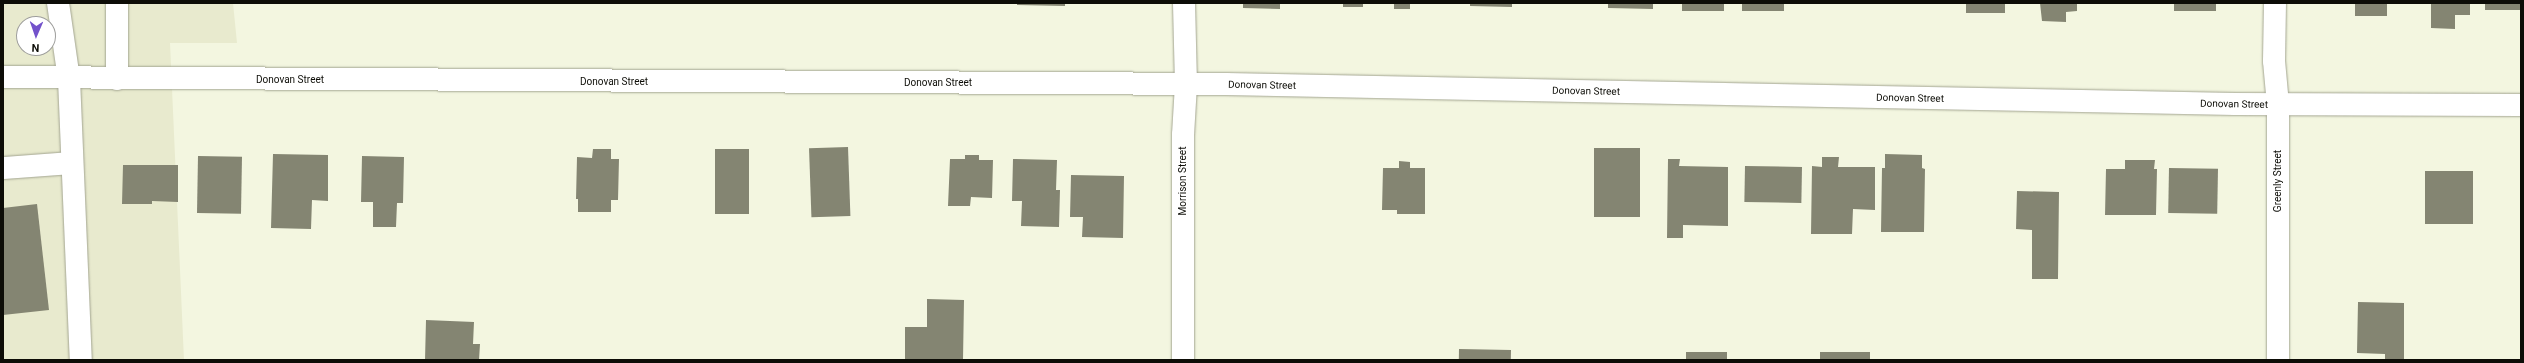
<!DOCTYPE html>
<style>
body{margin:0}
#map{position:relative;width:2524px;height:363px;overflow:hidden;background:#f3f6e0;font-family:Roboto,sans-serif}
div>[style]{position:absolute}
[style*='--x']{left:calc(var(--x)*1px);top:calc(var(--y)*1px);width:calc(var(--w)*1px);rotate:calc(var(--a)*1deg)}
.built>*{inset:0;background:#e8eace}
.building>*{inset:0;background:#848572;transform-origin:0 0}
.roads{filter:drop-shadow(0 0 1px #a3a591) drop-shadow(0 0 1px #a3a591)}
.minor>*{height:22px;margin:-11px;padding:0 11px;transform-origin:11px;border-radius:11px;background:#fff}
span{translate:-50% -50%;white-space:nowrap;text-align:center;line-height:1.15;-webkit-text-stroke:3px #fff;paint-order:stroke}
.street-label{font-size:10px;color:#0d0d07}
.frame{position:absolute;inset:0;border:4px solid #0d0d07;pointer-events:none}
.north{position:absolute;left:16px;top:16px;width:40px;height:40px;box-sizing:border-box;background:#fff;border:1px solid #9e9e9c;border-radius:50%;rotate:182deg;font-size:11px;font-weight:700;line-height:16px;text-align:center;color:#0d0d07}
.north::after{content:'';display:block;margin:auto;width:14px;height:18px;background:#7352cb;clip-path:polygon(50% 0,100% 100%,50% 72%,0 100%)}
</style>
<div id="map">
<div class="built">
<i style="clip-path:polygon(evenodd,3px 3px,233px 3px,237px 43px,170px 43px,184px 360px,3px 360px,3px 3px,24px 24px,48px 24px,48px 48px,24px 48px,24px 24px)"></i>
</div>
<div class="building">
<i style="clip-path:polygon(1017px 3px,1065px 3px,1065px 6px,1017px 5px)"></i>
<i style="clip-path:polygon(1243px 3px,1280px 3px,1280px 9px,1243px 8px)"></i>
<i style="left:1343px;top:3px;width:20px;height:4px"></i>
<i style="left:1394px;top:3px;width:16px;height:6px"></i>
<i style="clip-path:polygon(1470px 3px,1512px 3px,1512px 7px,1470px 6px)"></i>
<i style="clip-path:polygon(1608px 3px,1653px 3px,1653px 9px,1608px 8px)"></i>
<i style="left:1682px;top:3px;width:42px;height:8px"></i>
<i style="left:1742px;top:3px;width:42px;height:8px"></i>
<i style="left:1966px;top:3px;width:39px;height:10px"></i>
<i style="clip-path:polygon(2040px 3px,2077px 3px,2077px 11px,2066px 12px,2066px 22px,2042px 21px)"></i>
<i style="left:2174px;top:3px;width:42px;height:8px"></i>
<i style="left:2355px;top:3px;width:32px;height:13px"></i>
<i style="clip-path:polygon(2431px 3px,2470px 3px,2470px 15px,2455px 15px,2455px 29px,2431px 28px)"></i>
<i style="left:2485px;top:3px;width:36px;height:7px"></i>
<i style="left:848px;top:147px;width:69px;height:39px;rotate:88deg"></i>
<i style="left:1594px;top:148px;width:46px;height:69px"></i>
<i style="clip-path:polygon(593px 149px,611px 149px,611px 159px,619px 159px,618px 200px,611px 200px,611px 212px,578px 212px,578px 199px,576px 199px,577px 157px,592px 158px)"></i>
<i style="left:715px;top:149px;width:34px;height:65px"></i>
<i style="clip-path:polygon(273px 154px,328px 155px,328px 201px,312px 200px,311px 229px,271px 228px)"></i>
<i style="clip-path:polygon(1885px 154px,1922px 155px,1922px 168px,1925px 169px,1924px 232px,1881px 232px,1882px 168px,1885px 168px)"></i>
<i style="clip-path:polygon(965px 155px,979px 155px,979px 160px,993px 160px,992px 198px,971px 197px,970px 206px,948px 206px,950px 159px,965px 159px)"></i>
<i style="left:198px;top:156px;width:44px;height:57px;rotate:1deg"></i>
<i style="clip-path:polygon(362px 156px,404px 157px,403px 203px,397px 203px,396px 227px,373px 227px,373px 202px,361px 202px)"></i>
<i style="clip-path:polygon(1822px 157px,1839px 157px,1838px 167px,1875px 167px,1875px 210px,1853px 209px,1852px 234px,1811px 234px,1812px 166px,1822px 167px)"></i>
<i style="clip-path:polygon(1013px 159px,1057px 160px,1056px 190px,1060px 190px,1059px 227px,1021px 226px,1022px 201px,1012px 201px)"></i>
<i style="clip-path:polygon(1668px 159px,1680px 159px,1679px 166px,1728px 167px,1728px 226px,1683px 225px,1683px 238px,1667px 238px)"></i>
<i style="clip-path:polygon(2125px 160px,2155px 160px,2154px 169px,2157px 169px,2156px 215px,2105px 215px,2106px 169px,2125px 169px)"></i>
<i style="clip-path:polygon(1399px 161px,1410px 162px,1410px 168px,1425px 168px,1425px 214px,1397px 214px,1397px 210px,1382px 210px,1383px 168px,1399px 168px)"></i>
<i style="clip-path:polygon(123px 165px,178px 165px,178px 202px,152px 201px,152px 204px,122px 204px)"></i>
<i style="left:1745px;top:166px;width:57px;height:36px;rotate:1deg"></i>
<i style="left:2169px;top:168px;width:49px;height:45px;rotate:1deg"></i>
<i style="left:2425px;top:171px;width:48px;height:53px"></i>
<i style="clip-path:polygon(1071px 175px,1124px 176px,1123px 238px,1082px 237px,1083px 217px,1070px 217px)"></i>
<i style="clip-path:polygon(2017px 191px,2059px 192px,2058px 279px,2032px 279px,2032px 230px,2016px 229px)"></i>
<i style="clip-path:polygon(37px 204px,49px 310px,3px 315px,3px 208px)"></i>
<i style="clip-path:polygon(927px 299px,964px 300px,963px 360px,905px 360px,905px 327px,927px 327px)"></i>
<i style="clip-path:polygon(2358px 302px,2404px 303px,2404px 360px,2385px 360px,2385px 354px,2357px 353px)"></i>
<i style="clip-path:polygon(426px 320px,474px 322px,473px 344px,480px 344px,479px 360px,425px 360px)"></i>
<i style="left:1459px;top:349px;width:52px;height:11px;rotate:1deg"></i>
<i style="left:1686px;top:352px;width:41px;height:8px"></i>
<i style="left:1820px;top:352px;width:50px;height:8px"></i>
</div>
<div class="roads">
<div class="minor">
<i style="--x:58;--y:3;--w:77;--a:81.8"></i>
<i style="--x:69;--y:79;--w:281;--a:87.6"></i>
<i style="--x:117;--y:3;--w:76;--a:90"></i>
<i style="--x:2275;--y:3;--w:58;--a:91"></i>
<i style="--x:2274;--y:61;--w:44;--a:84.8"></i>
<i style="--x:2278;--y:105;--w:255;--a:90"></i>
<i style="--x:3;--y:77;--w:1223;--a:0.33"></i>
<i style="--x:1226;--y:84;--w:1009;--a:1.14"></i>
<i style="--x:2235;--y:104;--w:286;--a:0.2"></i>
<i style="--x:3;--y:168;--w:68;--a:-4.2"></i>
<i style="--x:1183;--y:360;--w:225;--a:-90"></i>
<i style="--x:1183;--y:135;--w:50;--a:-86.6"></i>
<i style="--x:1186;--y:85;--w:82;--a:-91.4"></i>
</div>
</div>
<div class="street-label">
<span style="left:290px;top:80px">Donovan Street</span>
<span style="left:614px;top:82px">Donovan Street</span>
<span style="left:938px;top:83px">Donovan Street</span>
<span style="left:1262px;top:85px;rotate:1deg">Donovan Street</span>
<span style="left:1586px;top:91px;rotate:1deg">Donovan Street</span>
<span style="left:1910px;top:98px;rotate:1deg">Donovan Street</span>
<span style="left:2234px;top:104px;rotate:1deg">Donovan Street</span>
<span style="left:1183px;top:181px;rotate:-90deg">Morrison Street</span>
<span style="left:2278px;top:181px;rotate:-90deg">Greenly Street</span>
</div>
<div class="frame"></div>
<div class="north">N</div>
</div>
